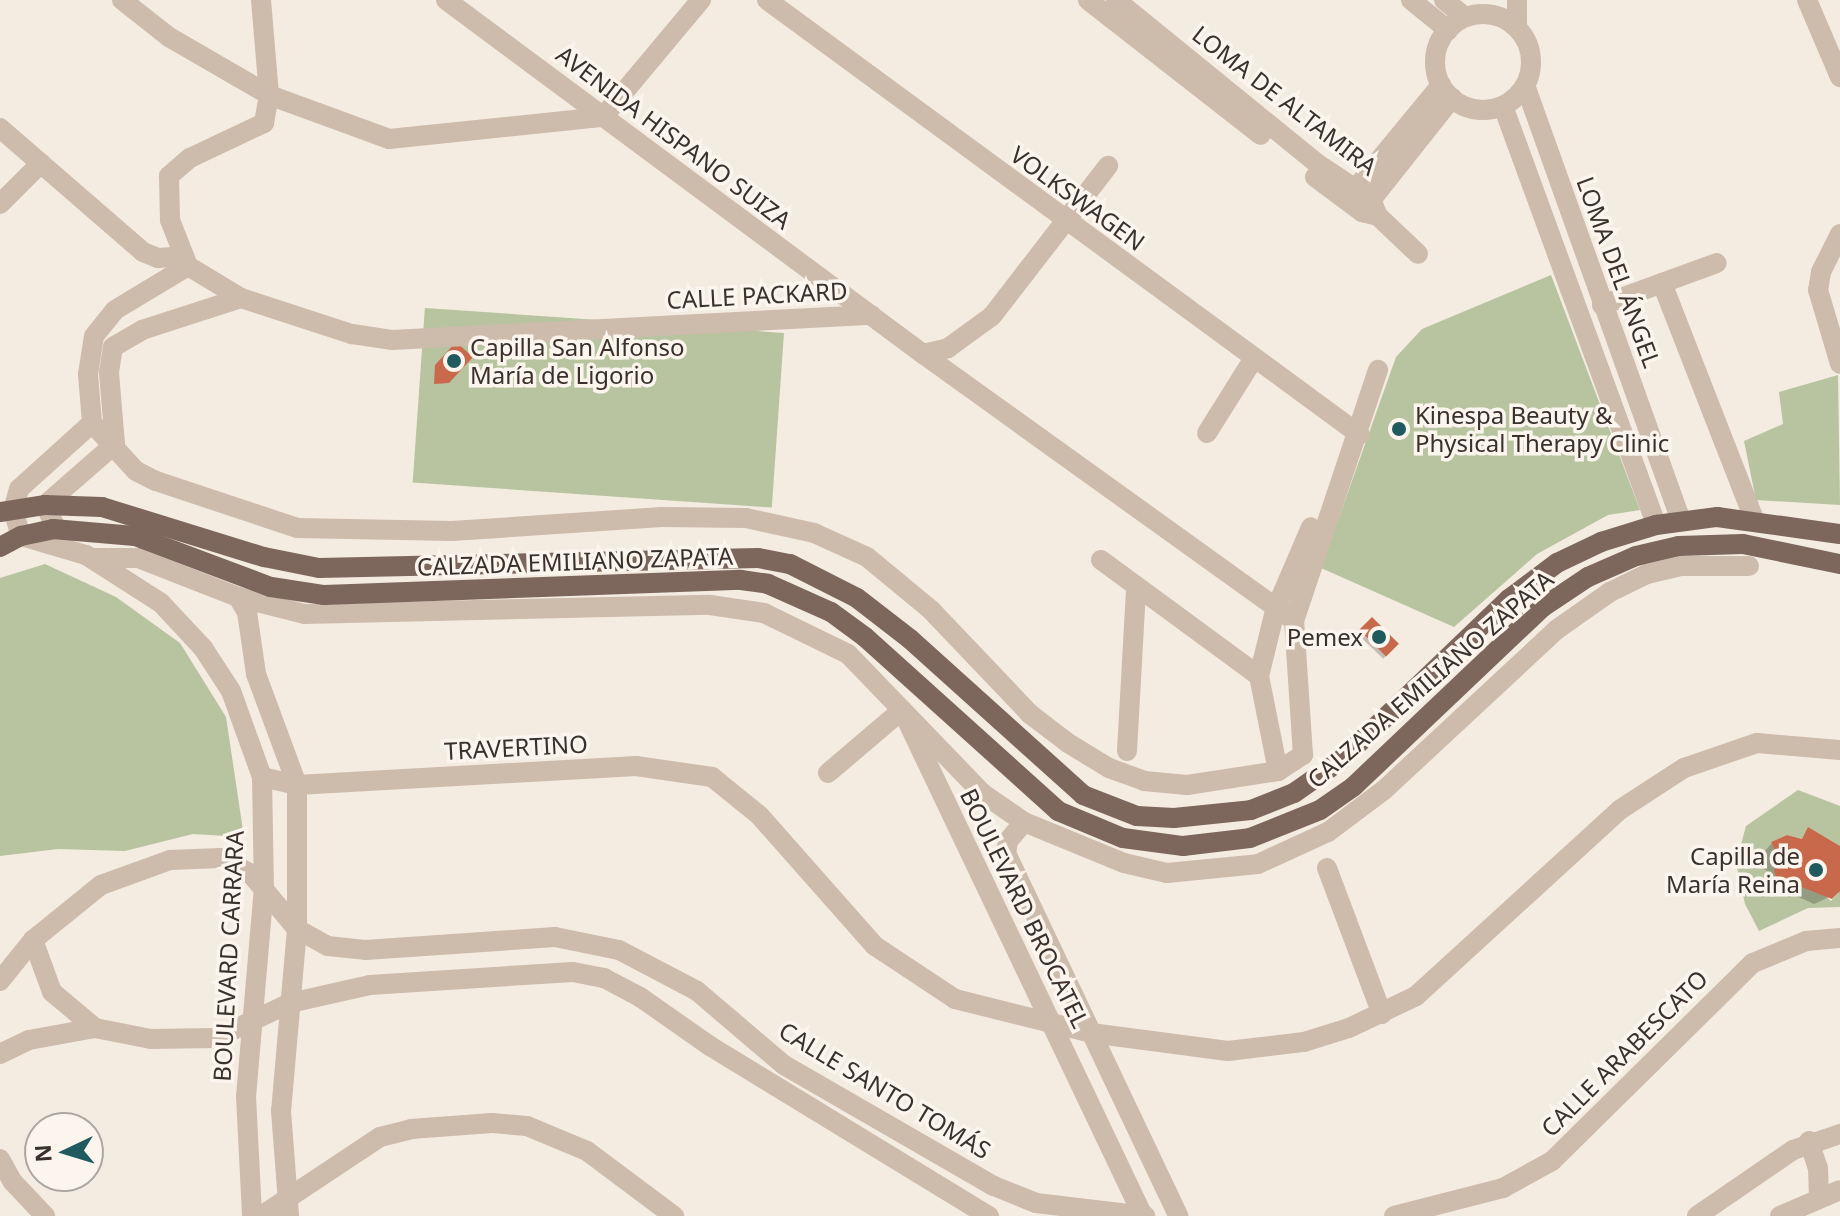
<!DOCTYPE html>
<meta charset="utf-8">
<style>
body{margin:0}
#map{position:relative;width:1840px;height:1216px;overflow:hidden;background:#f4ebe1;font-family:"Noto Sans",sans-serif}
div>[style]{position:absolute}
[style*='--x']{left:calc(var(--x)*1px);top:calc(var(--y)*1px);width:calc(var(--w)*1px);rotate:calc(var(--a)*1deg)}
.green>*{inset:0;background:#b8c4a0;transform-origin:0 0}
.shadow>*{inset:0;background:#0003;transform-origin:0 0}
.building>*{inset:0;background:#c8694b;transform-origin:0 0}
.minor>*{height:20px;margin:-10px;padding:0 10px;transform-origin:10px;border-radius:10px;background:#cdbbac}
.minor>.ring{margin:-10px;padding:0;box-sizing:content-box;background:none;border:20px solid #cdbbac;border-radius:50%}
.major>*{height:20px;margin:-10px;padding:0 10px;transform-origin:10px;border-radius:10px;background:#7d675c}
.dots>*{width:22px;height:22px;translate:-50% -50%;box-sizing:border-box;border:4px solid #fbf5ee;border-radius:50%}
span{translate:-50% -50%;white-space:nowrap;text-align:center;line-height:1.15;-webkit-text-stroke:7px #fbf5ee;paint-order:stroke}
.street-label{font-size:24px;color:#3b302b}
.poi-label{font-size:24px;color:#3b302b}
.left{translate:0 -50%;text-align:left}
.right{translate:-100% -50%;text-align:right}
.north{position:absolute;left:24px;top:1112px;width:80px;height:80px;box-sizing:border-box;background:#fbf5ee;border:2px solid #aea6a0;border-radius:50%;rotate:266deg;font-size:22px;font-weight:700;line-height:32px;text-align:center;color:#3b302b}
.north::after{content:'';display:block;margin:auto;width:28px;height:36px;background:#1f5a5e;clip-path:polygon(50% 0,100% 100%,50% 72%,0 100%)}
</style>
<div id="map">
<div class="green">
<i style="clip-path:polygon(1551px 275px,1640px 510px,1608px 515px,1537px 554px,1454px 627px,1321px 568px,1396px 357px,1422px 329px)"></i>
<i style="left:784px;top:333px;width:175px;height:360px;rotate:94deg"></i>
<i style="clip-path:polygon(1838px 375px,1840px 505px,1756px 500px,1744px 441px,1783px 424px,1779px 392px)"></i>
<i style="clip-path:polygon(45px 564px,116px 597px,180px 643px,226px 717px,244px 837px,193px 834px,125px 851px,58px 849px,0 856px,0 578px)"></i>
<i style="clip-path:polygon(1798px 790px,1840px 806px,1840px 846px,1809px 828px,1802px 839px,1787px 835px,1771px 842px,1780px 862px,1777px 877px,1819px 890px,1831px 901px,1840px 891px,1840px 907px,1808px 908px,1759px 931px,1745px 904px,1736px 863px,1746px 826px)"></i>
</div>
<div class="shadow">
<i style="left:1372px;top:620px;width:35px;height:20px;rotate:44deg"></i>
<i style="clip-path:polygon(1772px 843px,1840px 850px,1840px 892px,1814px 904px,1770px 884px,1772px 874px,1764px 869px,1762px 854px)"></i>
</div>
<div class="building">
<i style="clip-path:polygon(456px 342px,473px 357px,449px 383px,434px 384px,435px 365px)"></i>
<i style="left:1372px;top:617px;width:38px;height:18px;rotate:45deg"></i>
<i style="clip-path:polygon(1808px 827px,1840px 846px,1840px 891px,1832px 899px,1776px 877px,1774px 870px,1780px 862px,1771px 842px,1787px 835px,1802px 839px)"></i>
</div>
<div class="minor">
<i style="--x:122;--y:0;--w:60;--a:38.2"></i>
<i style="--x:169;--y:37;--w:116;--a:30.1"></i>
<i style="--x:269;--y:95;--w:128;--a:20.1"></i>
<i style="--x:389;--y:139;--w:215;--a:-5.9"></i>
<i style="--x:603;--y:117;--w:153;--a:-50.1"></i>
<i style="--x:446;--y:0;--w:594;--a:36.58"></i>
<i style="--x:923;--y:354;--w:457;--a:35.7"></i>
<i style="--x:767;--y:0;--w:735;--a:36.26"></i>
<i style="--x:1088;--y:0;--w:219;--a:38"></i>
<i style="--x:1116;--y:0;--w:260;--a:39.1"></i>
<i style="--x:1318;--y:164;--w:64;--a:33.4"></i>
<i style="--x:1371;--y:199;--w:18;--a:68"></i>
<i style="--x:1378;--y:216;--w:55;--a:43.5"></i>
<i style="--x:1411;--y:0;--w:48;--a:39"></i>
<i style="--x:1444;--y:0;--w:27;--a:39"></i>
<i style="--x:1517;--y:0;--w:28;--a:90"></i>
<i style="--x:1807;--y:0;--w:84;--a:66.8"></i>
<i class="ring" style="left:1435px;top:14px;width:76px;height:76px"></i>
<i style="--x:1525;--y:85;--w:463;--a:70.3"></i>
<i style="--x:1503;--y:106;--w:446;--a:69.9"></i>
<i style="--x:0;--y:128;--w:189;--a:40.9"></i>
<i style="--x:143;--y:252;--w:16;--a:22"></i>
<i style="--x:158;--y:258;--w:26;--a:-4"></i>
<i style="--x:1315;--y:177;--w:59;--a:36.7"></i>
<i style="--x:1362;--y:212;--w:16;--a:14"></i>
<i style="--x:1347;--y:199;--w:148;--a:-50.5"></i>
<i style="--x:0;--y:204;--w:58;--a:-45"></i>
<i style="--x:1364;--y:209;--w:142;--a:-51.6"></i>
<i style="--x:1840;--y:234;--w:42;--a:116.6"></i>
<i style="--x:1821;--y:272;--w:18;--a:99"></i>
<i style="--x:1818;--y:290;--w:77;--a:73.4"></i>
<i style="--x:188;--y:266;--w:62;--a:31.1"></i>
<i style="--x:241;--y:298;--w:117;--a:18"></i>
<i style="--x:352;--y:334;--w:40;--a:8.5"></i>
<i style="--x:392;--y:340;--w:480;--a:-3"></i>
<i style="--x:188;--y:266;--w:49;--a:-111.4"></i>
<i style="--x:170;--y:220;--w:44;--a:-91.3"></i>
<i style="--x:169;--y:176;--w:28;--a:-41"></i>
<i style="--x:190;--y:158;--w:82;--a:-25.3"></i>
<i style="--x:264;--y:123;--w:28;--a:-80"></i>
<i style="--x:269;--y:95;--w:95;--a:-94.8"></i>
<i style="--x:1662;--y:283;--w:253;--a:68.7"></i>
<i style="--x:1602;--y:305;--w:122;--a:-20.1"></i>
<i style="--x:923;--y:354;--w:26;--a:-13"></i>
<i style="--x:948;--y:348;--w:54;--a:-36"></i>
<i style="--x:992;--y:316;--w:190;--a:-52.3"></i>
<i style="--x:92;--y:423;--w:65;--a:47.5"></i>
<i style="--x:136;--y:471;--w:22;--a:27"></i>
<i style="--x:156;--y:481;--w:149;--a:18.4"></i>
<i style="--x:297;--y:528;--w:155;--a:1.1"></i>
<i style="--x:452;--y:531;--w:210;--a:-3.8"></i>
<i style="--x:662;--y:517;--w:84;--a:0.7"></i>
<i style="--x:746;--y:518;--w:70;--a:12.4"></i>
<i style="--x:814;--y:533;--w:58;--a:24.4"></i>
<i style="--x:867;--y:557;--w:83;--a:39.6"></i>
<i style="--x:931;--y:610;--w:144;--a:46.4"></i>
<i style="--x:1030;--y:714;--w:48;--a:37.3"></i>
<i style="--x:1068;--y:743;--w:48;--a:31.4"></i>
<i style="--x:1109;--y:768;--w:37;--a:20"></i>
<i style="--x:1144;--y:781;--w:43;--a:5.3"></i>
<i style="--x:1187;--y:785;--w:92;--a:-8.7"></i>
<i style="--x:1278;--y:771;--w:30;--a:-33"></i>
<i style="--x:1303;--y:755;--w:134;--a:-93.8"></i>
<i style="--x:1294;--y:621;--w:265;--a:-71.5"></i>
<i style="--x:92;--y:423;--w:98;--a:137.9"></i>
<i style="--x:19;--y:489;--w:22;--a:106"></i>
<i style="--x:13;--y:510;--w:27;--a:73"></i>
<i style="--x:21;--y:536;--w:68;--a:16.3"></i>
<i style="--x:86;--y:555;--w:89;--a:32.6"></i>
<i style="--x:161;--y:603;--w:62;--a:47"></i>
<i style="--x:203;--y:648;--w:51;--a:56.9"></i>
<i style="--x:231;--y:691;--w:91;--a:70.2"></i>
<i style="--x:262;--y:777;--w:110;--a:89"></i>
<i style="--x:264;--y:887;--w:210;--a:94.9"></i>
<i style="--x:246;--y:1096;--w:120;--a:87.1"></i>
<i style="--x:92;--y:423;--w:49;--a:-94.7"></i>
<i style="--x:88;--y:374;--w:38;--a:-81"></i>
<i style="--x:94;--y:336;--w:33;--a:-51"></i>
<i style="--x:115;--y:310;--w:85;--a:-31.1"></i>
<i style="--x:1207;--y:433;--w:89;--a:-57.9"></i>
<i style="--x:115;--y:444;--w:72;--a:-94.8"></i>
<i style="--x:109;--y:372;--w:25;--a:-81"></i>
<i style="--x:113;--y:347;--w:34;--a:-30"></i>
<i style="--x:142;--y:330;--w:104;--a:-17.9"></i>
<i style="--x:63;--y:543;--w:42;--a:-115.3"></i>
<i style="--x:45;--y:505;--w:93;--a:-41.1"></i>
<i style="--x:94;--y:558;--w:44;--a:0"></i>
<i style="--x:138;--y:558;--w:107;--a:21.3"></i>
<i style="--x:238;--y:597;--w:68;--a:14.4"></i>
<i style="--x:304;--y:614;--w:406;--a:-1.3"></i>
<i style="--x:710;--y:605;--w:55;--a:8.4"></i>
<i style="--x:764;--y:613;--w:93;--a:26"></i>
<i style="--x:848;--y:654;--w:193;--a:46"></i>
<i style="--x:982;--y:793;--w:51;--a:34.6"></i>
<i style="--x:1024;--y:822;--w:108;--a:22.3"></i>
<i style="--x:1124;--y:863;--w:44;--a:13.1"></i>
<i style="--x:1167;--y:873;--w:91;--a:-5.6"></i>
<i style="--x:1258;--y:864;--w:77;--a:-24.6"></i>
<i style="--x:1328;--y:832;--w:70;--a:-36.9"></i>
<i style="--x:1384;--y:790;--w:235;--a:-42.9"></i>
<i style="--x:1556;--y:630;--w:66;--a:-35.1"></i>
<i style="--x:1610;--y:592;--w:41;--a:-25.9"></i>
<i style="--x:1647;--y:574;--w:35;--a:-13"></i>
<i style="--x:1681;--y:566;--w:68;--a:0"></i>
<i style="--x:1101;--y:560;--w:196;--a:36.3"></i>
<i style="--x:238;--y:597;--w:17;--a:59"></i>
<i style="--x:247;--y:612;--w:63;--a:81.7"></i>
<i style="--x:256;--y:674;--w:118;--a:69.7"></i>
<i style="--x:297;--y:785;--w:144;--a:90"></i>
<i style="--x:297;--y:929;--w:183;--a:95"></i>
<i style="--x:281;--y:1111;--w:105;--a:85.6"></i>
<i style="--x:1127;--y:751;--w:163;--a:-86.8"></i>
<i style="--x:1278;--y:771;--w:97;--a:-101.3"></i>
<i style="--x:1259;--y:676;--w:67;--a:-76.2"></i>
<i style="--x:1275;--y:611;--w:91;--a:-66.8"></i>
<i style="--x:828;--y:773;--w:97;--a:-40.4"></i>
<i style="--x:902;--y:710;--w:560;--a:64.53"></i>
<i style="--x:262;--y:777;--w:36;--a:13"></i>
<i style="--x:297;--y:785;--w:340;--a:-3.2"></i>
<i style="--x:636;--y:766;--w:77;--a:8.2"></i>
<i style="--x:712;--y:777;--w:60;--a:39"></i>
<i style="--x:759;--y:815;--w:175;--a:48.5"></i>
<i style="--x:875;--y:946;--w:96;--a:33.5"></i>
<i style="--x:955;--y:999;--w:140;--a:14"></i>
<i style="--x:1091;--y:1033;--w:138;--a:7.5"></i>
<i style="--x:1228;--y:1051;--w:77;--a:-6.8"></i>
<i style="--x:1304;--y:1042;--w:47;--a:-17.3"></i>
<i style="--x:1349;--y:1028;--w:74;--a:-25.5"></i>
<i style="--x:1416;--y:996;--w:277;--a:-42.4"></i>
<i style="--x:1621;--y:809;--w:75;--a:-33.1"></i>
<i style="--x:1684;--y:768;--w:77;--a:-18.9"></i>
<i style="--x:1757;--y:743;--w:83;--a:4.8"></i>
<i style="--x:1024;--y:822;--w:25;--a:130"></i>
<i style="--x:1008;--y:841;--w:12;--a:99"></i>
<i style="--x:1006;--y:853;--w:402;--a:64.6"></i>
<i style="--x:1327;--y:868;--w:156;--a:69.4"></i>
<i style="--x:33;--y:940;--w:55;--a:69.9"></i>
<i style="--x:52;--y:992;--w:56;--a:39.9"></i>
<i style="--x:0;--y:981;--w:53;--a:-51.2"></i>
<i style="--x:33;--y:940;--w:87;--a:-39"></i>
<i style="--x:101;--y:885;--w:73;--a:-19.9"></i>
<i style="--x:170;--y:860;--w:50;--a:-2.3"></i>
<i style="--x:220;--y:858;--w:35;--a:27"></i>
<i style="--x:251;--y:874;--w:72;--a:50.1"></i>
<i style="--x:297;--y:929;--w:35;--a:29"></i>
<i style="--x:328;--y:946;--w:37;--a:6"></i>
<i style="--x:365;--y:950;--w:190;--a:-3.9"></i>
<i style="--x:555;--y:937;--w:65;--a:11.5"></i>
<i style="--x:619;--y:950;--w:88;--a:27.7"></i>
<i style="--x:697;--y:991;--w:114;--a:40.4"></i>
<i style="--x:784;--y:1065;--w:242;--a:30"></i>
<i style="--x:994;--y:1186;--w:45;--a:22"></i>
<i style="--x:1036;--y:1203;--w:110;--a:6.8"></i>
<i style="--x:0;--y:1054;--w:32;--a:-26"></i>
<i style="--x:29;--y:1040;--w:67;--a:-10.3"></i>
<i style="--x:95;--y:1028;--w:57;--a:11.1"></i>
<i style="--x:151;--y:1039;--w:65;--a:-0.9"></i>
<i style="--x:216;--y:1038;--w:82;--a:-25.3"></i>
<i style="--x:290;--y:1003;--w:82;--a:-12.7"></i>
<i style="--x:370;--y:985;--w:203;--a:-3.7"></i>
<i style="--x:573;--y:972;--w:32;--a:11"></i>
<i style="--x:604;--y:978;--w:41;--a:27.8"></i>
<i style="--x:640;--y:997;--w:85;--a:35"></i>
<i style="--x:710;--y:1046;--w:327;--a:31.4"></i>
<i style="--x:1809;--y:1141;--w:28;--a:72"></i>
<i style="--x:1818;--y:1168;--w:28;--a:88"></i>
<i style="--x:0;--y:1159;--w:26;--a:61"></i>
<i style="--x:13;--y:1182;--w:47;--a:46.7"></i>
<i style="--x:261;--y:1216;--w:143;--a:-33.6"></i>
<i style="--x:380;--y:1137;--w:32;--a:-14"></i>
<i style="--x:411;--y:1129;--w:81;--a:-4.2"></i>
<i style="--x:492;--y:1123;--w:35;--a:5"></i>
<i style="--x:527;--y:1126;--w:65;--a:22.6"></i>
<i style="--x:587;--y:1151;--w:109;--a:36.8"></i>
<i style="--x:1394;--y:1216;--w:113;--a:-14.4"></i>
<i style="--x:1503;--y:1188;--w:56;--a:-28.9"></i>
<i style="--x:1552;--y:1161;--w:282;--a:-44.6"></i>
<i style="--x:1753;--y:963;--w:57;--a:-22.5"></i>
<i style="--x:1806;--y:941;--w:34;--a:-5"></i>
<i style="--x:1697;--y:1216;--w:116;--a:-34.5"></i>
<i style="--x:1793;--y:1150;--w:50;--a:-18.8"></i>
<i style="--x:1780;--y:1216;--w:65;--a:-23.4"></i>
</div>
<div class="major">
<i style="--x:0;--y:512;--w:46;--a:-8.8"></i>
<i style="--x:45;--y:505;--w:57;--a:2"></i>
<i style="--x:102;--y:507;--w:170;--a:17.2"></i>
<i style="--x:264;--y:557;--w:56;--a:11.3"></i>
<i style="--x:319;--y:568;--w:439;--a:-1.3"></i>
<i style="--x:758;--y:558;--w:33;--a:11"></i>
<i style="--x:790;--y:564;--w:75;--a:26.9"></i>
<i style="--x:857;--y:598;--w:67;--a:37.7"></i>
<i style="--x:910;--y:639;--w:233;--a:42"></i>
<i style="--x:1083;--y:795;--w:58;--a:21.3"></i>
<i style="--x:1137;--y:816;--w:37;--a:3"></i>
<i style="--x:1174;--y:818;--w:77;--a:-5.9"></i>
<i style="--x:1251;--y:810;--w:46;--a:-21.6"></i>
<i style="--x:1294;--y:793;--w:57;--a:-35.1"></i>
<i style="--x:1341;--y:760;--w:233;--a:-43.8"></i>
<i style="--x:1509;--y:599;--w:60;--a:-36.9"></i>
<i style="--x:1557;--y:563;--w:49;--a:-25.5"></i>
<i style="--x:1601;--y:542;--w:58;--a:-17.2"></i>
<i style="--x:1656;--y:525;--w:62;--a:-7.5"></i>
<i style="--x:1717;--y:517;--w:124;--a:7.9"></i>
<i style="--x:0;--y:547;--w:24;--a:-28"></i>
<i style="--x:21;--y:536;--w:33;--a:-12"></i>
<i style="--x:53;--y:529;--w:82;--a:4.9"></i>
<i style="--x:135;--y:536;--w:145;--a:20.6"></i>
<i style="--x:271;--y:587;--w:54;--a:8.6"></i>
<i style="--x:324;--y:595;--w:417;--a:-2.1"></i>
<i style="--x:741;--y:580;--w:27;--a:8"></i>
<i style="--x:768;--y:584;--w:69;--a:24"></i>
<i style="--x:831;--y:612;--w:42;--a:36.3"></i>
<i style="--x:865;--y:637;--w:260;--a:42"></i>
<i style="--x:1058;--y:811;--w:70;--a:22.6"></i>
<i style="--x:1123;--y:838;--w:61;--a:7.6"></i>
<i style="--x:1183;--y:846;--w:67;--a:-6.8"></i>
<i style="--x:1250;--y:838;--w:75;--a:-21.8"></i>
<i style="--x:1320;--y:810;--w:40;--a:-34.9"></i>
<i style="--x:1353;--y:787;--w:262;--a:-43.5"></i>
<i style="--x:1543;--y:607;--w:54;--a:-33.7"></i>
<i style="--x:1588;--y:577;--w:52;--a:-23.6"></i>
<i style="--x:1636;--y:556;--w:44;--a:-13.1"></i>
<i style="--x:1679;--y:546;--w:64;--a:-1.8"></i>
<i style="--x:1743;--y:544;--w:99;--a:11.7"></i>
</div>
<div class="dots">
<i style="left:454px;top:361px;background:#1f5a5e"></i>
<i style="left:1399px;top:429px;background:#1f5a5e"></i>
<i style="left:1379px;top:637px;background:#1f5a5e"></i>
<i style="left:1816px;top:870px;background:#1f5a5e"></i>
</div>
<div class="street-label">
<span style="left:1285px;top:100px;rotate:38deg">LOMA DE ALTAMIRA</span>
<span style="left:674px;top:137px;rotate:37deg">AVENIDA HISPANO SUIZA</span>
<span style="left:1078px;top:198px;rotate:36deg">VOLKSWAGEN</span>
<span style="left:1619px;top:272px;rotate:70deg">LOMA DEL ÁNGEL</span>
<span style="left:757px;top:295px;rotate:-3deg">CALLE PACKARD</span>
<span style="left:575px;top:561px;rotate:-2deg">CALZADA EMILIANO ZAPATA</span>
<span style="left:1430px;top:679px;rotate:-41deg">CALZADA EMILIANO ZAPATA</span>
<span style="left:516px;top:747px;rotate:-3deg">TRAVERTINO</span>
<span style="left:1025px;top:908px;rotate:64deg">BOULEVARD BROCATEL</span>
<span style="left:228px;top:956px;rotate:-87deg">BOULEVARD CARRARA</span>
<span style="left:1624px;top:1053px;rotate:-45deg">CALLE ARABESCATO</span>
<span style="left:885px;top:1090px;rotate:31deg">CALLE SANTO TOMÁS</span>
</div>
<div class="poi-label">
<span class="left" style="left:470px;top:361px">Capilla San Alfonso<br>María de Ligorio</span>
<span class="left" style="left:1415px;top:429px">Kinespa Beauty &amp;<br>Physical Therapy Clinic</span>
<span class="right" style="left:1363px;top:637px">Pemex</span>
<span class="right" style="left:1800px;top:870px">Capilla de<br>María Reina</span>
</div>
<div class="north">N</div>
</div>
